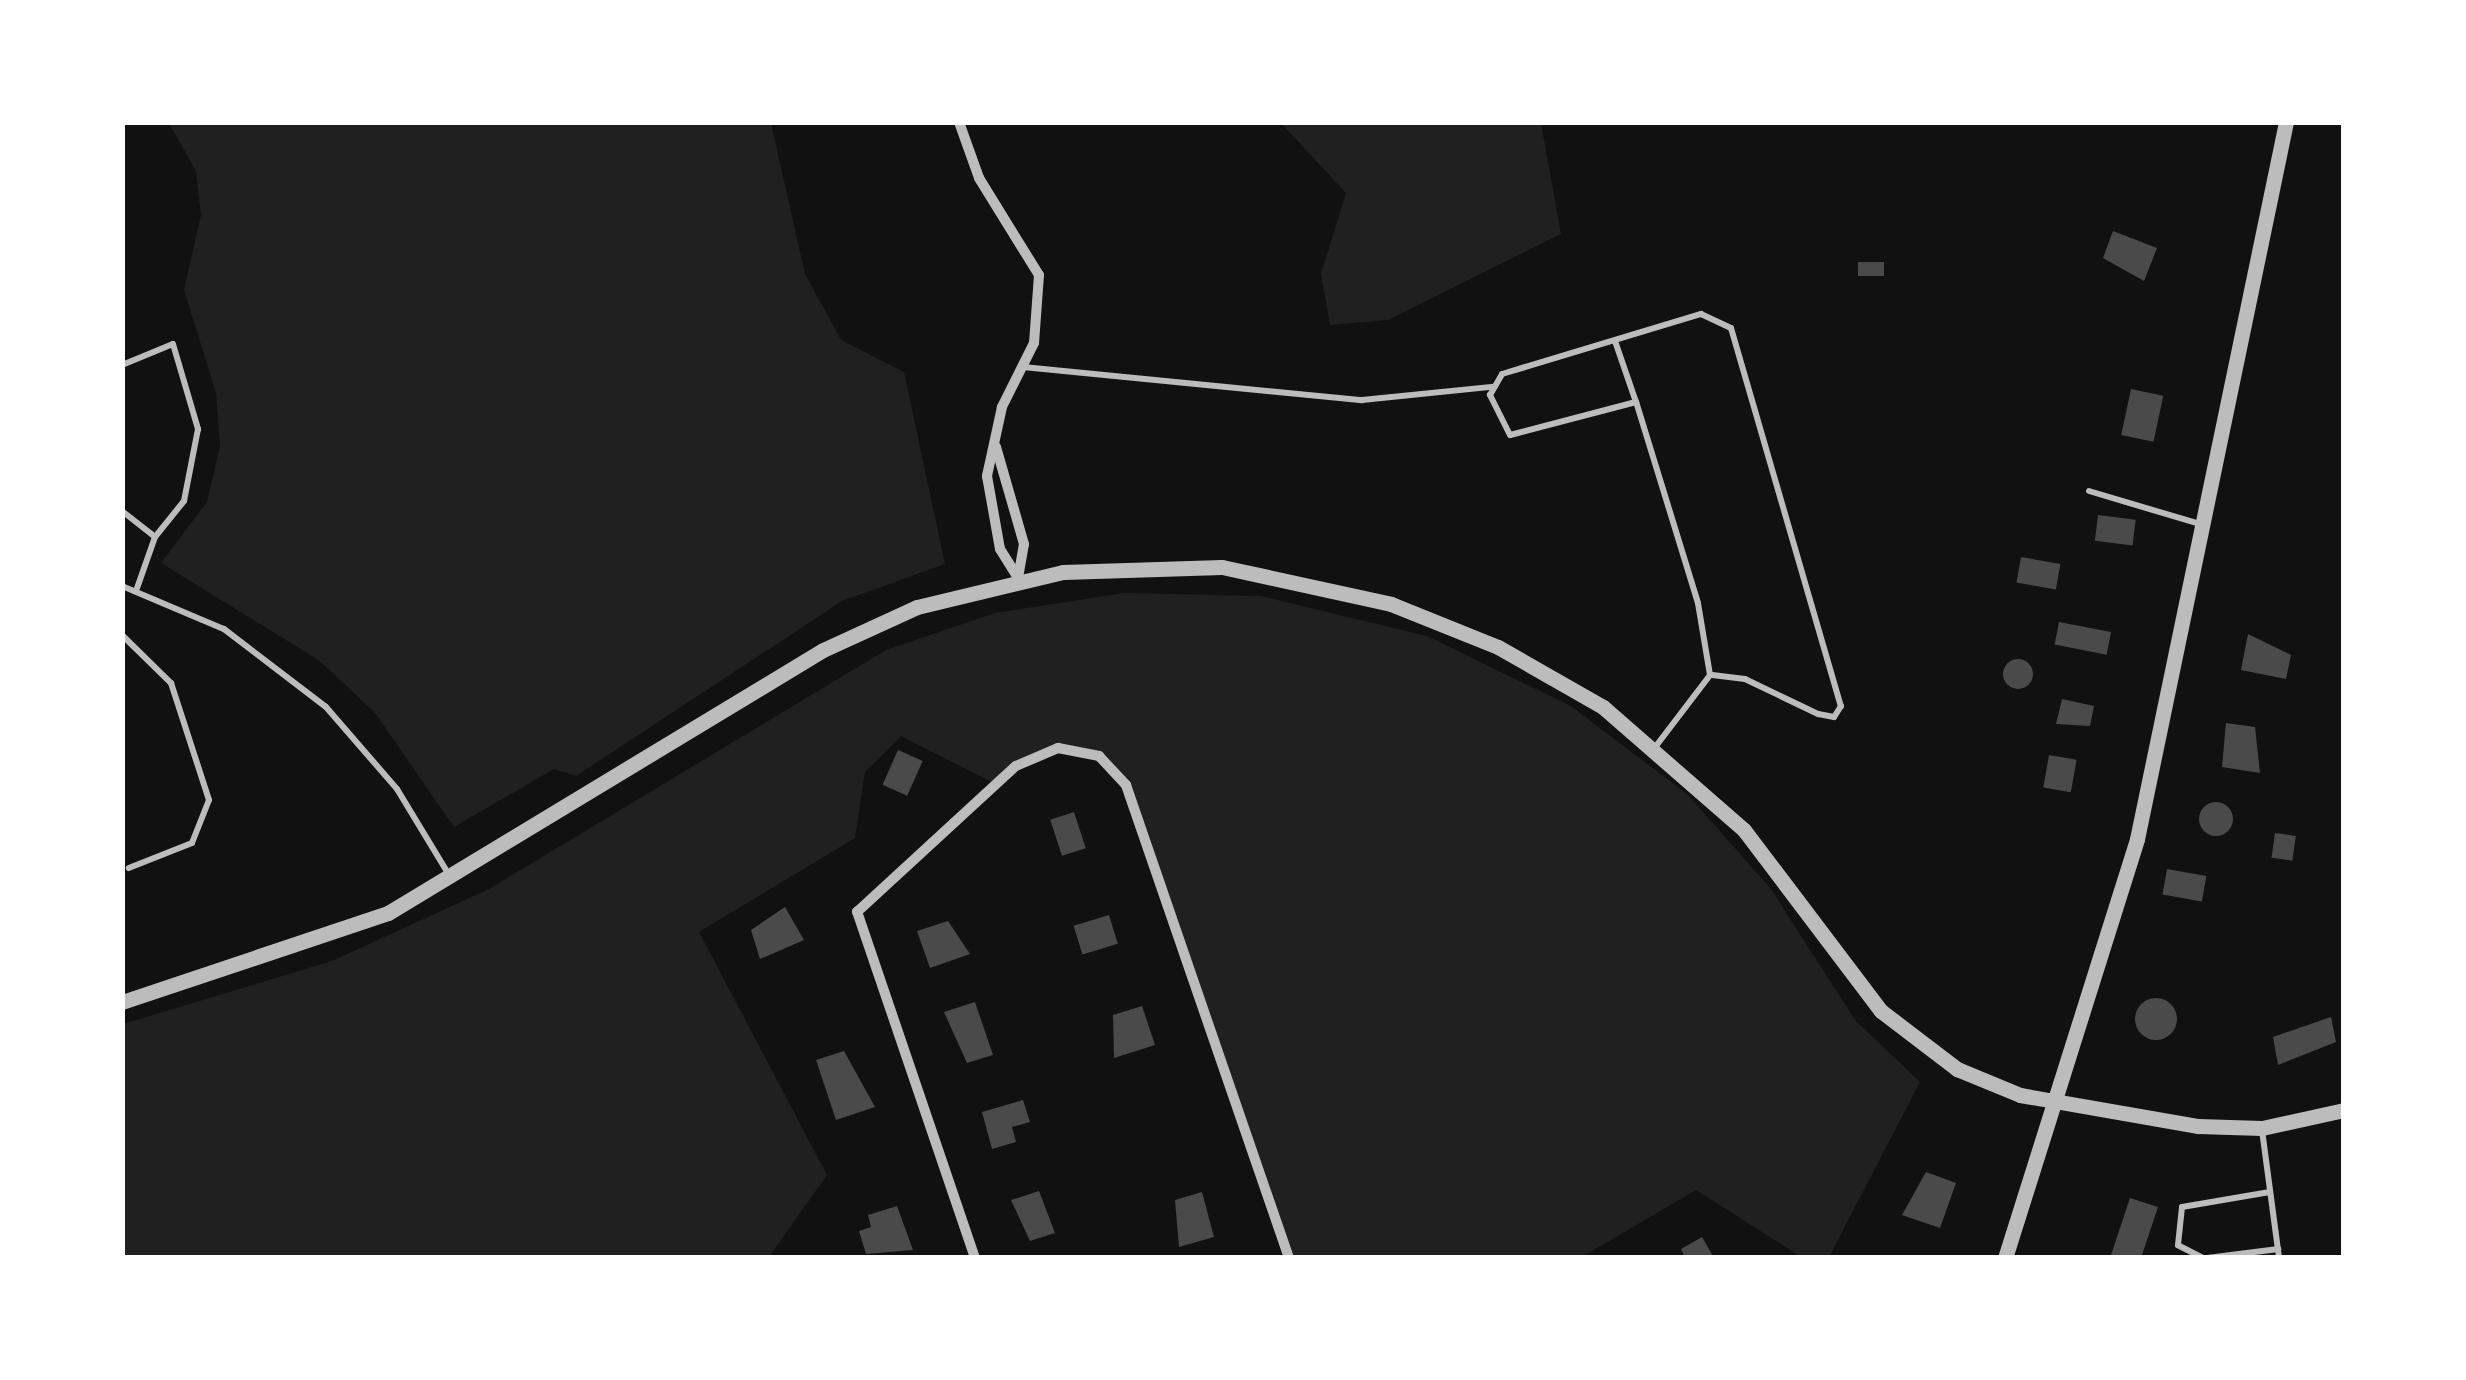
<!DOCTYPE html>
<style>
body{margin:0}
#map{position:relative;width:2466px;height:1380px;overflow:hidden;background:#111;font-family:"Work Sans",sans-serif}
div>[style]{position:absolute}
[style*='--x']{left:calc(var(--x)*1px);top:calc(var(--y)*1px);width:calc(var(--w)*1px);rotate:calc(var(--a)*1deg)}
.green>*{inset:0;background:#202020}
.building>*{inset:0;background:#4a4a4a;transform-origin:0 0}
.round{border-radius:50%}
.service>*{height:6px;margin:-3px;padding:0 3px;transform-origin:3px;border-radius:3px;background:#bcbcbc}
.minor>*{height:10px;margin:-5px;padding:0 5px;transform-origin:5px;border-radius:5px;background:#bcbcbc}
.tertiary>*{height:15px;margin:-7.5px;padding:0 7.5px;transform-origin:7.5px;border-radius:7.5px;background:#bcbcbc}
span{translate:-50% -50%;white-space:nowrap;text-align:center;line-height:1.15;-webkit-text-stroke:8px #fff;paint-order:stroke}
.frame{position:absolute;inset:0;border:125px solid #fff;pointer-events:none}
</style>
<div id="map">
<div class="green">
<i style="clip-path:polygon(771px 123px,805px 274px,841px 340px,904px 372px,945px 564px,842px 601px,576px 776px,554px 769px,454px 827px,375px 713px,320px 661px,161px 563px,207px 502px,220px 446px,216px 393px,184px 290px,201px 215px,196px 171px,169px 123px)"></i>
<i style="clip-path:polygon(1281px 123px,1541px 123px,1561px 234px,1388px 320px,1330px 325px,1321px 274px,1346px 193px)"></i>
<i style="clip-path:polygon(1124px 593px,1261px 596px,1427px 636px,1571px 706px,1688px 795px,1771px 889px,1855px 1020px,1920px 1082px,1829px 1257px,1801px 1257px,1696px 1190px,1582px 1257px,1289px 1257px,1132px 799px,1110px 762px,1046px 751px,996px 784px,901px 736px,865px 772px,855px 838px,699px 932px,827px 1175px,769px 1257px,123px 1258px,123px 1024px,332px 961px,489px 889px,886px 650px,995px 613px)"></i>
</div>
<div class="building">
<i style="clip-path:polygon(2113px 231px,2157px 248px,2144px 281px,2103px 258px)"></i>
<i style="left:1858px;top:262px;width:26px;height:14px"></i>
<i style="left:2131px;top:389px;width:33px;height:47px;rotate:12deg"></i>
<i style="left:2098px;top:515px;width:38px;height:26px;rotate:7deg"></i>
<i style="left:2021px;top:557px;width:40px;height:26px;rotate:10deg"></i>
<i style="left:2059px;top:622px;width:53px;height:23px;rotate:11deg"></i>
<i style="clip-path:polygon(2248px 634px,2291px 655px,2286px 679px,2241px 670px)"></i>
<i class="round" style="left:2003px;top:659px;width:30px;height:30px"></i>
<i style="clip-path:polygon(2062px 699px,2094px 706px,2090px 726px,2056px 724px)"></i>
<i style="clip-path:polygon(2226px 723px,2255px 727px,2260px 773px,2222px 767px)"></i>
<i style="left:898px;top:750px;width:27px;height:38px;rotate:24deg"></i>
<i style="left:2049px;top:755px;width:28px;height:33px;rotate:10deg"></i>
<i class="round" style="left:2199px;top:802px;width:34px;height:34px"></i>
<i style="left:1074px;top:812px;width:38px;height:25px;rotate:72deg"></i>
<i style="left:2275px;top:833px;width:21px;height:25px;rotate:8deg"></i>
<i style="left:2167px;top:869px;width:40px;height:26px;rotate:10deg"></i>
<i style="clip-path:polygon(785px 907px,804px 940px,760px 959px,751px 930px)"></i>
<i style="left:1109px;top:915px;width:30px;height:37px;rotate:73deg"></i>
<i style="clip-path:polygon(948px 921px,970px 954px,930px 968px,917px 931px)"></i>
<i class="round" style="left:2135px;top:998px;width:42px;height:42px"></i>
<i style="clip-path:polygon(975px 1002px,993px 1055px,967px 1063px,944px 1012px)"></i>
<i style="clip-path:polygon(1142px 1006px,1155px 1045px,1114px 1058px,1113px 1015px)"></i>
<i style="clip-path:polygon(2331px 1017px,2336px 1042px,2278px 1065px,2273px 1037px)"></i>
<i style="clip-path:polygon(844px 1051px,875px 1107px,836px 1120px,816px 1060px)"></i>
<i style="clip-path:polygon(1023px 1100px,1030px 1122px,1012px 1127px,1016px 1142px,992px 1149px,982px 1112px)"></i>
<i style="clip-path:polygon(1926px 1172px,1956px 1183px,1940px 1228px,1902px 1215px)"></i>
<i style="clip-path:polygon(1039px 1191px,1055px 1233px,1030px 1241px,1011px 1200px)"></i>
<i style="clip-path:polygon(1202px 1192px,1214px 1237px,1179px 1247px,1175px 1200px)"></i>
<i style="clip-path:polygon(2130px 1198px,2158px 1207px,2141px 1258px,2110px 1258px)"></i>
<i style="clip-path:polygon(897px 1206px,913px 1250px,866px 1254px,859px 1231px,871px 1227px,868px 1215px)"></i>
<i style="clip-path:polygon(1702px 1237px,1714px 1258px,1685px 1258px,1681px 1249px)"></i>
</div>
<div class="service">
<i style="--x:1615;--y:341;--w:65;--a:71"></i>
<i style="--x:122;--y:365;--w:55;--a:-22.4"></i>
<i style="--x:173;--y:344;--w:89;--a:73.6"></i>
<i style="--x:198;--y:429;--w:73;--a:101"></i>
<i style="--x:184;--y:501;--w:46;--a:128.9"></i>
<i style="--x:155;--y:537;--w:54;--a:109.4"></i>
<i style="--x:1023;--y:367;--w:341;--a:5.6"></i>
<i style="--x:1362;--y:400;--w:130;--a:-5.8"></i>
<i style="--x:2089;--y:491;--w:119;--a:16.6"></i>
<i style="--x:122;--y:511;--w:42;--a:38.2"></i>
<i style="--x:122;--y:586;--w:111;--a:22.9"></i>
<i style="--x:224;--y:629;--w:128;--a:37.4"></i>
<i style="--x:326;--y:707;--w:108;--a:49.1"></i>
<i style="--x:397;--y:789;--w:100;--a:58.8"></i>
<i style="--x:122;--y:635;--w:69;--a:44.4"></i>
<i style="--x:171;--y:683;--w:123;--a:72"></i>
<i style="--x:209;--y:800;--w:46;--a:111.6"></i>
<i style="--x:192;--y:843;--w:68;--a:158.4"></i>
<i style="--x:1656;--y:746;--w:89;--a:-52.7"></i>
<i style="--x:1710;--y:675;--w:73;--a:-99.5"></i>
<i style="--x:1698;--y:603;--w:210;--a:-107.1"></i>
<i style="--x:1636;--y:402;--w:130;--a:165.3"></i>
<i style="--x:1510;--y:435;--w:45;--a:-116.6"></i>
<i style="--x:1490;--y:395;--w:24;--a:-60"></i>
<i style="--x:1502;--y:374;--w:208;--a:-16.8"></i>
<i style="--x:1701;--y:314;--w:33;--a:25"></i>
<i style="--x:1731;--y:328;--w:394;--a:73.8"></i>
<i style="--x:1841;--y:706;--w:13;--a:122"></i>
<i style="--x:1834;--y:717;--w:16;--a:-169"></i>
<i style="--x:1818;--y:714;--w:81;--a:-154.4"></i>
<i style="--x:1745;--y:679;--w:35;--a:-173"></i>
<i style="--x:2262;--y:1130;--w:129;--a:82.4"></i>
<i style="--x:2203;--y:1258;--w:28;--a:-153"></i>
<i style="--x:2178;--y:1245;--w:38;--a:-84"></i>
<i style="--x:2182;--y:1207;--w:89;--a:-9.7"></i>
<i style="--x:2207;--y:1258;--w:72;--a:-7.2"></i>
</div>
<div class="minor">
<i style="--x:959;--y:122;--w:59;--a:70.3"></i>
<i style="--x:979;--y:178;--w:114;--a:58.3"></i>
<i style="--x:1039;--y:275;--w:68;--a:94.2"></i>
<i style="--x:1034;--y:343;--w:72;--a:116.6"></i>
<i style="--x:1002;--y:407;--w:71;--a:102.3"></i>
<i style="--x:987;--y:476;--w:74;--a:79.9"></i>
<i style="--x:1000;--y:549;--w:34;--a:58"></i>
<i style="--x:996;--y:447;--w:101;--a:73.9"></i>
<i style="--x:1024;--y:544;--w:34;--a:100"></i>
<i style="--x:975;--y:1258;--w:366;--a:-108.8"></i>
<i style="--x:857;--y:912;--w:216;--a:-42.6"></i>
<i style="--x:1016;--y:766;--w:46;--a:-23.2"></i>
<i style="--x:1058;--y:748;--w:42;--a:11"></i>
<i style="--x:1099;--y:756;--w:40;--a:47"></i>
<i style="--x:1126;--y:785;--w:500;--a:70.99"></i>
</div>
<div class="tertiary">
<i style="--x:122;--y:1002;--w:280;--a:-18.5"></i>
<i style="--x:388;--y:913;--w:508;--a:-31.16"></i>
<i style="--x:823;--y:650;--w:103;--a:-24.6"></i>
<i style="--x:917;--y:607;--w:150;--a:-13.5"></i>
<i style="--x:1063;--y:572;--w:159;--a:-1.8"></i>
<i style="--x:1222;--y:567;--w:173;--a:12.3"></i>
<i style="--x:1391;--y:604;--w:115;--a:21.9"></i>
<i style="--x:1498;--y:647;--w:121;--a:29.7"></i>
<i style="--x:1603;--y:707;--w:187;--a:41.1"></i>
<i style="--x:1744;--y:830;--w:227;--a:52.9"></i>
<i style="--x:1881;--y:1011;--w:96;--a:37.3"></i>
<i style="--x:1957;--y:1069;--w:68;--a:22.4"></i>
<i style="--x:2020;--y:1095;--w:181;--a:9.9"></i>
<i style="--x:2198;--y:1126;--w:64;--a:1.8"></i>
<i style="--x:2262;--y:1128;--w:84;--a:-12.4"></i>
<i style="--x:2005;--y:1258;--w:439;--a:-72.5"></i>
<i style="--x:2137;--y:839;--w:732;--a:-78.26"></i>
</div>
<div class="frame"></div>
</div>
